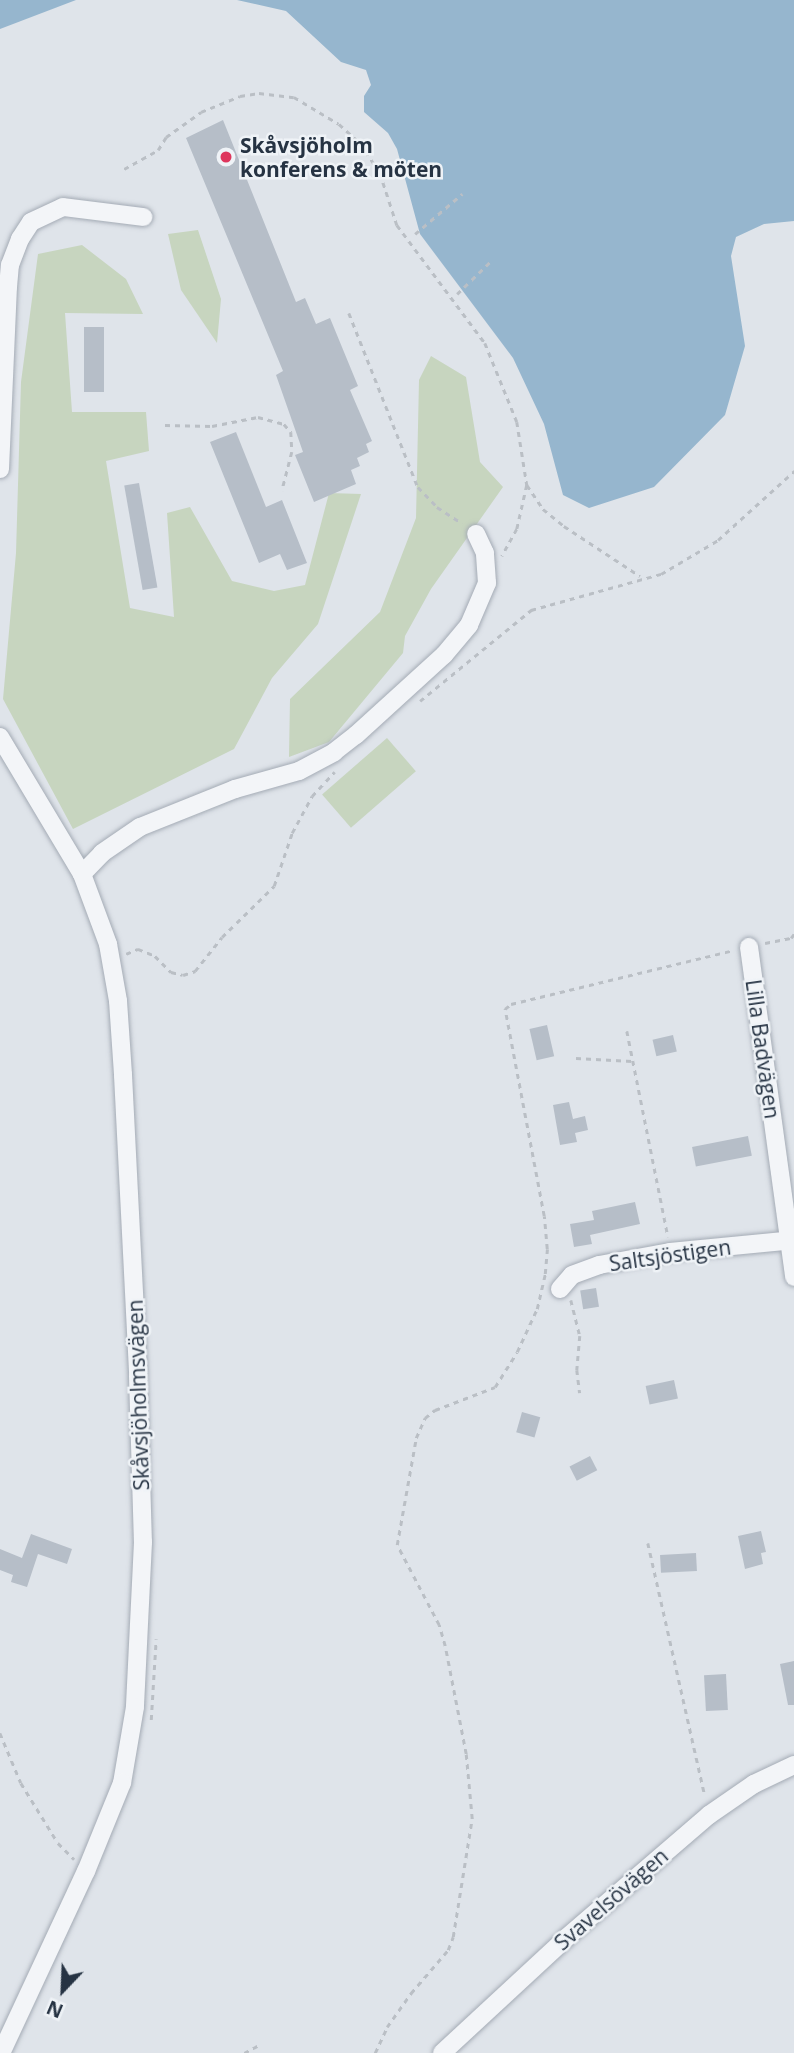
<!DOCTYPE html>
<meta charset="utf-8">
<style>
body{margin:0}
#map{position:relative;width:794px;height:2053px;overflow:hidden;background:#dfe4ea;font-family:"Open Sans",sans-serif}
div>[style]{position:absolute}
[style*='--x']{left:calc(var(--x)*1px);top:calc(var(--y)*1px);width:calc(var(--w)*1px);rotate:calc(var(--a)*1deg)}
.green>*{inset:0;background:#c7d5bf;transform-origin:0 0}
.water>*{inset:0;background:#96b6ce}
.building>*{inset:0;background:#b6bec8;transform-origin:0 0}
.path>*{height:2.5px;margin-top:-1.25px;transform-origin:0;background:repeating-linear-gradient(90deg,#babfc5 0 5px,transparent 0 10px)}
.roads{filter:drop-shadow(0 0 2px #a4abb5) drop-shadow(0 0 2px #a4abb5)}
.minor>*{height:18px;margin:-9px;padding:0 9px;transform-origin:9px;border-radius:9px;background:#f3f5f8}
.dots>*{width:19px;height:19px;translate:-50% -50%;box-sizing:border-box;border:4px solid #eff3f7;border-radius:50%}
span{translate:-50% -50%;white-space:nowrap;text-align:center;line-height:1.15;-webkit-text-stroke:5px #eff3f7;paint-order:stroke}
.poi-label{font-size:21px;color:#263343;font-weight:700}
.left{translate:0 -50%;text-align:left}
.street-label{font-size:21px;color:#263343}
.north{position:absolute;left:28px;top:1955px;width:70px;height:70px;-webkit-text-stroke:5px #eff3f7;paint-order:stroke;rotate:203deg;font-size:19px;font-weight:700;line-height:28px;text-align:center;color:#263343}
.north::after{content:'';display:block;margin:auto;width:24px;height:32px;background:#263343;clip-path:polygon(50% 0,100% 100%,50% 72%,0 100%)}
</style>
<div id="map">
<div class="green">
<i style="clip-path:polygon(198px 230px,221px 299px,217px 343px,181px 290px,168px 234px)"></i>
<i style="clip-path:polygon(82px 245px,126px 279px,143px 314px,65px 313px,72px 412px,146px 412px,149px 451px,106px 461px,130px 608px,174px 617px,167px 513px,190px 507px,232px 581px,274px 591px,305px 585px,329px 493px,361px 494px,318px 624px,272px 678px,234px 749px,73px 829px,3px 699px,16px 553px,21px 382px,38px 254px)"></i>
<i style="clip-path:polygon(431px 356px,466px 377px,480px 462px,503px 487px,431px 589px,405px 636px,403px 653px,329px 742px,289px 757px,290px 699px,380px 612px,416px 518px,419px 380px)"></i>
<i style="left:387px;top:738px;width:44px;height:86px;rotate:49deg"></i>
</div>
<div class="water">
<i style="clip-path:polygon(0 0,76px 0,0 29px)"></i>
<i style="clip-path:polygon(237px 0,794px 0,794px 221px,764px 224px,736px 237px,731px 256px,745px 346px,725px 415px,654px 487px,589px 508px,563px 495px,544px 424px,513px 358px,420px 234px,397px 149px,388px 133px,364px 112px,364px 96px,371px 85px,366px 70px,341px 62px,286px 11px)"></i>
</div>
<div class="building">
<i style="clip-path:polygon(223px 120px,296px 302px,305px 298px,316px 324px,330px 318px,358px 386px,350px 390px,372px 441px,366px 444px,369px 452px,357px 458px,360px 466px,351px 470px,356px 484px,314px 502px,295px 455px,303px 452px,276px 375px,283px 371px,186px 138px)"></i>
<i style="left:84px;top:327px;width:20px;height:65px"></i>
<i style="clip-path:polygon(236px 432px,266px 507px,282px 500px,307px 563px,287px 570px,280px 554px,259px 563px,210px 442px)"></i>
<i style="left:139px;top:483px;width:106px;height:15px;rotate:80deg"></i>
<i style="left:547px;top:1025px;width:32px;height:18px;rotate:77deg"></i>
<i style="left:673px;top:1035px;width:17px;height:21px;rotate:77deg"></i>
<i style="clip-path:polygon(569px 1102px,573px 1119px,585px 1116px,588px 1130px,575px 1133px,577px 1142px,560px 1145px,553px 1105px)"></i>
<i style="left:748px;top:1136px;width:20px;height:57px;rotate:79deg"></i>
<i style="clip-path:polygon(635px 1202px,640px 1224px,590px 1235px,592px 1244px,574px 1247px,570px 1224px,594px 1220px,592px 1211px)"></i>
<i style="left:596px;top:1288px;width:19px;height:16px;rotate:81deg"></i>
<i style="left:674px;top:1380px;width:19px;height:29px;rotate:78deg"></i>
<i style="left:522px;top:1412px;width:19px;height:21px;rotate:16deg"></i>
<i style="left:590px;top:1456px;width:16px;height:23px;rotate:63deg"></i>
<i style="clip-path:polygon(761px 1531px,766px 1552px,761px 1553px,763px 1564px,745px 1569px,738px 1536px)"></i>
<i style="clip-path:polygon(31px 1534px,72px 1549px,67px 1564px,38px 1554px,27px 1587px,11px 1582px,13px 1575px,0 1570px,0 1549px,22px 1558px)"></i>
<i style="left:696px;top:1553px;width:18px;height:36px;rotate:87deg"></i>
<i style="clip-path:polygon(794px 1661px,794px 1705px,788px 1705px,780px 1664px)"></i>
<i style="left:726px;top:1674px;width:36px;height:22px;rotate:87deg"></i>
</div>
<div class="path">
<i style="--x:124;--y:169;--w:39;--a:-29"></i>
<i style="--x:158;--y:150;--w:15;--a:-58"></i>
<i style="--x:166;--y:137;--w:43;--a:-35.5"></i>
<i style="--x:201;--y:112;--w:42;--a:-22.3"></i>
<i style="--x:240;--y:96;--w:19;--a:-9"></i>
<i style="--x:259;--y:93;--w:35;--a:7"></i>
<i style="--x:294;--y:97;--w:52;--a:31"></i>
<i style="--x:339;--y:124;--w:28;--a:42"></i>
<i style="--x:360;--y:143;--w:36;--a:56"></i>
<i style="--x:380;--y:173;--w:55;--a:71.9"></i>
<i style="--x:397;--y:225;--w:147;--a:53.3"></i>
<i style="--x:485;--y:343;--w:85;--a:67.9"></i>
<i style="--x:517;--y:422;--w:64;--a:81"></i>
<i style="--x:527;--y:485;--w:45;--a:102.8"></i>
<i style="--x:517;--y:529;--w:31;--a:119"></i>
<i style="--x:415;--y:234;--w:62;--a:-40.4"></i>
<i style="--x:457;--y:294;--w:49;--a:-44.2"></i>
<i style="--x:349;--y:313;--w:187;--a:68.4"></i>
<i style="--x:418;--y:487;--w:28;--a:46"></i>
<i style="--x:437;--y:507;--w:30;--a:33"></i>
<i style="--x:165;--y:425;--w:47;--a:1.2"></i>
<i style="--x:212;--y:426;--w:47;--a:-11.1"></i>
<i style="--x:258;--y:417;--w:27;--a:15"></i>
<i style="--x:284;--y:424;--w:11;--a:49"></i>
<i style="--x:291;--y:432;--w:20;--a:87"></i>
<i style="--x:292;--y:452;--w:40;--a:104.4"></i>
<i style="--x:527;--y:485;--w:29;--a:56"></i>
<i style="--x:543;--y:509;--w:27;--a:39"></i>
<i style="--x:564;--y:526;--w:91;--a:33.3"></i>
<i style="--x:420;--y:701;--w:144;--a:-39.3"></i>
<i style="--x:531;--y:610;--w:135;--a:-15.5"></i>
<i style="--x:661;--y:574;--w:66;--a:-30.8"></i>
<i style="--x:718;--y:540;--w:103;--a:-42.2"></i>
<i style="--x:765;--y:943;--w:26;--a:-11"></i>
<i style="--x:791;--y:938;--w:5;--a:-53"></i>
<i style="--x:126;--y:954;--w:13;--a:-23"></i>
<i style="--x:138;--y:949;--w:18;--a:22"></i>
<i style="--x:155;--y:956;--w:23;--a:45"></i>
<i style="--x:171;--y:972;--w:12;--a:14"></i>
<i style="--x:183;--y:975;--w:13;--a:-18"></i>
<i style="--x:195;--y:971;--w:43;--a:-51.5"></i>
<i style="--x:222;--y:937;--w:73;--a:-44.4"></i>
<i style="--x:274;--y:886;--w:56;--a:-71.2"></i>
<i style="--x:292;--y:833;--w:42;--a:-61.6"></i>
<i style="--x:312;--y:796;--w:33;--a:-47"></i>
<i style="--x:627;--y:1031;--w:210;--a:78.7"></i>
<i style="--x:576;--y:1058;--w:56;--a:3.1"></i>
<i style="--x:571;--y:1300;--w:37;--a:76"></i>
<i style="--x:580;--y:1336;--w:34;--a:95"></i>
<i style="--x:577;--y:1370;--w:23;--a:83"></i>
<i style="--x:648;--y:1543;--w:259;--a:77.3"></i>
<i style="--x:151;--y:1720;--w:81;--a:-86.5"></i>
<i style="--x:0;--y:1733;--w:54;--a:67.2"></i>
<i style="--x:21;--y:1783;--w:70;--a:58.3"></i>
<i style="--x:58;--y:1843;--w:23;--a:45"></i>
<i style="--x:244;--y:2053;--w:15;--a:-28"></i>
<i style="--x:375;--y:2053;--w:29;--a:-65"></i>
<i style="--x:387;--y:2027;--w:42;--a:-54.8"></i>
<i style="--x:411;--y:1993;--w:57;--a:-49.3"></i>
<i style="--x:448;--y:1950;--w:14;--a:-69"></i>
<i style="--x:453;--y:1937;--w:120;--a:-80.9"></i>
<i style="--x:472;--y:1819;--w:65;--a:-95.3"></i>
<i style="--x:466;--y:1754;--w:110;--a:-101"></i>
<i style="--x:445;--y:1646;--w:22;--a:-106"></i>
<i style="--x:439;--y:1625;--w:90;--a:-117.7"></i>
<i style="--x:397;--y:1545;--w:109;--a:-79.9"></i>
<i style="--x:416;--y:1438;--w:22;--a:-66"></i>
<i style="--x:425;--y:1418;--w:13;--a:-39"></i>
<i style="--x:435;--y:1410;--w:64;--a:-21"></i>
<i style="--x:495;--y:1387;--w:41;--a:-57.8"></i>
<i style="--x:517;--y:1352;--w:47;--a:-65.1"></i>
<i style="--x:537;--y:1309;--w:36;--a:-77"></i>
<i style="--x:545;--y:1274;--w:25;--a:-85"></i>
<i style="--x:547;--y:1249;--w:33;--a:-95"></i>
<i style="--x:544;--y:1216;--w:211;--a:-100.7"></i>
<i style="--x:505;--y:1009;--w:8;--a:-40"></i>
<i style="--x:511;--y:1004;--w:229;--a:-13.6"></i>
</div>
<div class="roads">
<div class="minor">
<i style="--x:0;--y:469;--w:182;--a:-87.5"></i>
<i style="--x:8;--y:287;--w:22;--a:-85"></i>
<i style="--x:10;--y:265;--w:28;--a:-69"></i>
<i style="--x:20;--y:239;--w:20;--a:-57"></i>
<i style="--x:31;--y:222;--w:35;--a:-25"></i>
<i style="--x:63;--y:207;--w:81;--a:7.1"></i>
<i style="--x:0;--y:737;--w:160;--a:59.1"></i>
<i style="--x:82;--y:874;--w:75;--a:69.6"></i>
<i style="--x:108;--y:944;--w:58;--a:80"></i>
<i style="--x:118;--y:1001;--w:74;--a:86.1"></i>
<i style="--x:123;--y:1075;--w:301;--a:87.1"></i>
<i style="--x:138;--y:1376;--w:166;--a:88.3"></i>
<i style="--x:143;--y:1542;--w:165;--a:92.8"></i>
<i style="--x:135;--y:1707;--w:77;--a:99.7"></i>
<i style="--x:122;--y:1783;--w:95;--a:112.2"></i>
<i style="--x:86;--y:1871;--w:201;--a:115"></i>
<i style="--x:82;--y:874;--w:29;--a:-46"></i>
<i style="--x:102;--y:853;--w:46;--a:-34.4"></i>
<i style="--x:140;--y:827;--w:102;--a:-21.8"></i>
<i style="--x:235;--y:789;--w:66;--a:-15.7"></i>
<i style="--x:299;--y:771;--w:40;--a:-28"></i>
<i style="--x:334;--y:752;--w:28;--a:-38"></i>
<i style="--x:356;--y:735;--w:119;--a:-42.3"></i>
<i style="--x:444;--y:655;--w:39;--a:-50"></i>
<i style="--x:469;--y:625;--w:46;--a:-66.8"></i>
<i style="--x:487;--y:583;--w:30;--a:-94"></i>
<i style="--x:485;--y:553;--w:21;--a:-115"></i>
<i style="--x:749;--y:947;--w:333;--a:82.2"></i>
<i style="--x:560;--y:1289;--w:18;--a:-49"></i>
<i style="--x:572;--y:1275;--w:29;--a:-20"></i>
<i style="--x:599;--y:1265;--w:72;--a:-10.4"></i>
<i style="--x:670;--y:1252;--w:125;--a:-5.5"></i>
<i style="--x:442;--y:2053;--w:169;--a:-42.8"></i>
<i style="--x:566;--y:1938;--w:189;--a:-40.7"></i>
<i style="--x:709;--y:1815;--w:55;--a:-34.6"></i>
<i style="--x:754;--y:1784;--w:44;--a:-25.4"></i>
</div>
</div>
<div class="dots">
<i style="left:226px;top:157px;background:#de365d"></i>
</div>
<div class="poi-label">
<span class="left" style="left:240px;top:157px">Skåvsjöholm<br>konferens &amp; möten</span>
</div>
<div class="street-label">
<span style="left:763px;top:1049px;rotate:82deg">Lilla Badvägen</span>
<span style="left:670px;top:1255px;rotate:-8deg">Saltsjöstigen</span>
<span style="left:138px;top:1395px;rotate:-92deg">Skåvsjöholmsvägen</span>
<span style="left:611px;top:1899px;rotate:-41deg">Svavelsövägen</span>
</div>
<div class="north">N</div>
</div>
